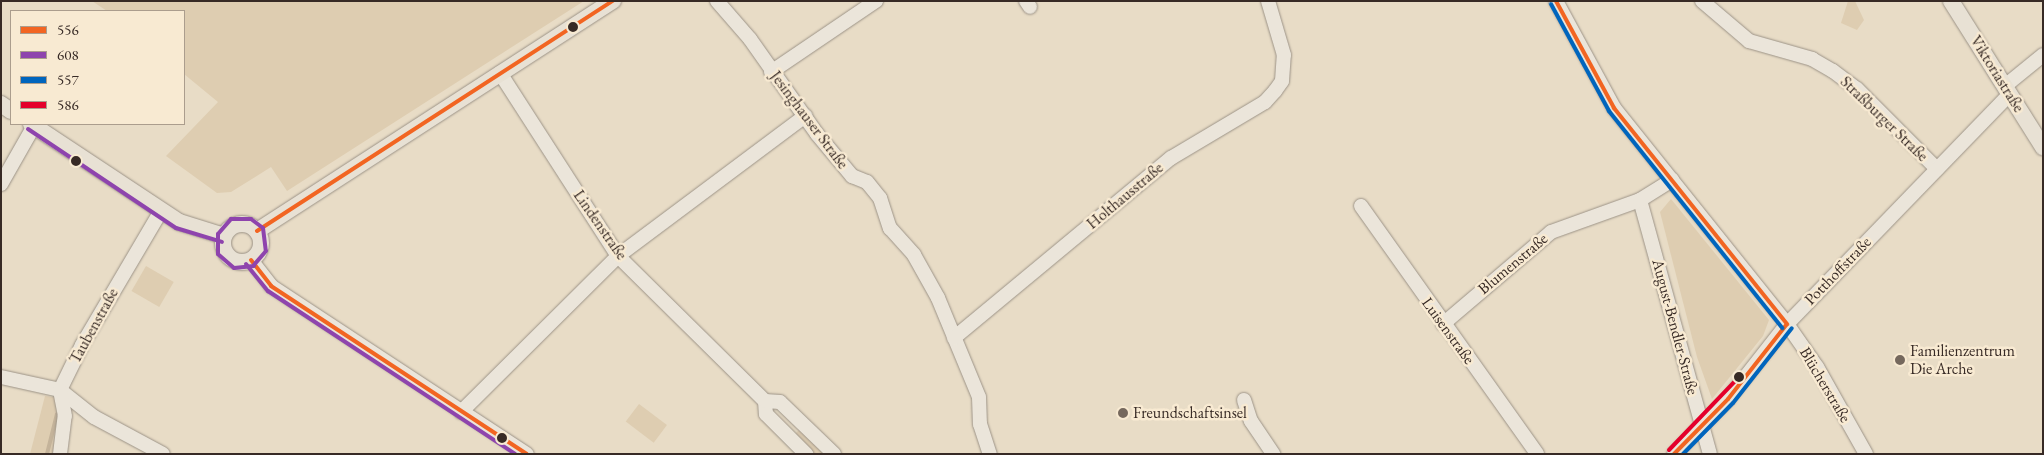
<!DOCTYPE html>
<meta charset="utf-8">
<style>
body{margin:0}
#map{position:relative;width:2044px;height:455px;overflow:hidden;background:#e8dcc6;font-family:"EB Garamond",serif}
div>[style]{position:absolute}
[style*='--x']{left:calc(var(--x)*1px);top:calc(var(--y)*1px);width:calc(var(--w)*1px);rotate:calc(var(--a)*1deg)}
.green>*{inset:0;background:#decdb1;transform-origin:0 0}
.stream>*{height:4px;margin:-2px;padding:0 2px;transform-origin:2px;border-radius:2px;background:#c4b39a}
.roads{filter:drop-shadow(0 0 1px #9c9387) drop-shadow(0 0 1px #9c9387)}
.minor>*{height:14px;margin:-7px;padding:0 7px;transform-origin:7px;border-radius:7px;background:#ebe5da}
.major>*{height:16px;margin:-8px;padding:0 8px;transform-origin:8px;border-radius:8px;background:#e8e1d4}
.major>.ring{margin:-8px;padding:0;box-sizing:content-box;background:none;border:16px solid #e8e1d4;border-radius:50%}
.bus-1>*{height:4px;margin:-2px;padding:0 2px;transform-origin:2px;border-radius:2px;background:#f26522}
.bus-2>*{height:4px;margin:-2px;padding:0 2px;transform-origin:2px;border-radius:2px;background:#8e44ad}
.bus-3>*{height:4px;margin:-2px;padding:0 2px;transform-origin:2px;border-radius:2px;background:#0065bd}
.bus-4>*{height:4px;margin:-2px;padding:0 2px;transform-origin:2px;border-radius:2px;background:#e4002b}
.dots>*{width:14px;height:14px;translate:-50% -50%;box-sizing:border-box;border:2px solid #f8ead2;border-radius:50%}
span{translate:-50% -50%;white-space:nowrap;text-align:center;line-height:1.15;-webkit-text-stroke:5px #f8ead2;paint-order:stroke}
.street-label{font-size:16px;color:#372a25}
.poi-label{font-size:16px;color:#372a25}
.left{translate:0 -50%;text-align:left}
.frame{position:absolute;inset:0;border:2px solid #372a25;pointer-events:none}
.legend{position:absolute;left:10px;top:10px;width:175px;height:115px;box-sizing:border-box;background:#f8ead2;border:1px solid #ab9d8d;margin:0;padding:6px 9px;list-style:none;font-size:15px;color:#372a25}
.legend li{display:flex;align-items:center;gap:10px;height:25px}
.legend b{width:25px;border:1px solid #ab9d8d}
</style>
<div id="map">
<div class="green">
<i style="clip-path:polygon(92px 1px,584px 1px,287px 191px,271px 167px,231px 192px,217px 193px,166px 156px,218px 102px,184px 74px,184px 11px,107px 11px)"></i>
<i style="clip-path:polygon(1848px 1px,1855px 1px,1864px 20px,1857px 30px,1841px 23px)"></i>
<i style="clip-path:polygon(1671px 199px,1769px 320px,1763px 336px,1712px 399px,1697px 357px,1660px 212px)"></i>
<i style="left:146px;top:266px;width:32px;height:29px;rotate:30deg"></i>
<i style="clip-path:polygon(45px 396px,61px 398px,59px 454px,30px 454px)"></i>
<i style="left:639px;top:404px;width:35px;height:22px;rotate:37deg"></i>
<i style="clip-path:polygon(801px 428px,827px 454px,813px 454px,794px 435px)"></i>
</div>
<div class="stream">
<i style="--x:47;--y:454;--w:41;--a:-76"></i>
</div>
<div class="roads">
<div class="minor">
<i style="--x:717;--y:1;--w:50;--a:49"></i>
<i style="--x:750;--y:39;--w:116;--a:54.8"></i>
<i style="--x:817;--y:134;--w:55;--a:50.2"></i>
<i style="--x:852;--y:176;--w:16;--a:22"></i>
<i style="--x:867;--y:182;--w:21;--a:51"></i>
<i style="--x:880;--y:198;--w:32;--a:72"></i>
<i style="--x:890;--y:228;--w:36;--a:48"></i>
<i style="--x:914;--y:255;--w:49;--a:60.8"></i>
<i style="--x:938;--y:298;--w:107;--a:67.5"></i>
<i style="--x:979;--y:397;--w:27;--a:88"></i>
<i style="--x:980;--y:424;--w:32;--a:72"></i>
<i style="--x:1026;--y:1;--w:7;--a:56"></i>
<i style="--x:1556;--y:1;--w:122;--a:61.5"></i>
<i style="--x:1614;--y:108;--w:277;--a:51.3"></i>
<i style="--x:1787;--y:324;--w:52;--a:55.1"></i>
<i style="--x:1817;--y:367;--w:100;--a:60.6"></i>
<i style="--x:1702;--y:1;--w:62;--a:40.4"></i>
<i style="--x:1749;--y:41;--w:66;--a:15.9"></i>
<i style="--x:1812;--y:59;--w:24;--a:30"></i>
<i style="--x:1833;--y:71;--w:30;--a:37"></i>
<i style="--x:1857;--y:89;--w:113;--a:45"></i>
<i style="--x:771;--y:72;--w:127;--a:-34.1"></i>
<i style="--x:500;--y:73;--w:218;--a:57.2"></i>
<i style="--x:618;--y:256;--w:206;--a:44.6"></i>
<i style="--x:765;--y:401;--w:13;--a:86"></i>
<i style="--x:766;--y:414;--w:57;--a:45"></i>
<i style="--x:2005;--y:86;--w:49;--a:-39.2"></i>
<i style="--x:1;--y:184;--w:67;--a:-60.4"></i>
<i style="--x:1640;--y:200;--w:263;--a:74.6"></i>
<i style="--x:1361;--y:206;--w:304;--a:54.6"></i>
<i style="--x:251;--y:260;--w:33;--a:52"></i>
<i style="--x:271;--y:286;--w:306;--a:33.3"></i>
<i style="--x:1443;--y:324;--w:142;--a:-40.4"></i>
<i style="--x:1551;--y:232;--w:95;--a:-19.8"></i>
<i style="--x:1640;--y:200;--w:38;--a:-32"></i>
<i style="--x:954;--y:338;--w:282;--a:-39.7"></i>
<i style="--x:1171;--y:158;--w:109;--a:-30.8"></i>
<i style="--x:1265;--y:102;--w:15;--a:-48"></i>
<i style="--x:1275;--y:91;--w:12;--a:-55"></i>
<i style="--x:1282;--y:81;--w:26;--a:-86"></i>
<i style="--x:1284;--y:55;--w:56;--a:-106.5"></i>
<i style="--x:1;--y:377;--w:60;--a:12.4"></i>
<i style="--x:60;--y:390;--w:43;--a:38.5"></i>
<i style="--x:94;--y:417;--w:78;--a:28.2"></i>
<i style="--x:60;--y:390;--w:50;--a:-63.9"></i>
<i style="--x:82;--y:345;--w:156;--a:-59.5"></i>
<i style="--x:1244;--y:400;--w:22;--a:72"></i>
<i style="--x:1251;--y:421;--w:40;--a:56"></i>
<i style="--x:765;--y:401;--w:15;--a:4"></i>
<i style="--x:780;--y:402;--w:75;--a:43.9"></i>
<i style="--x:461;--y:412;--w:221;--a:-44.8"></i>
<i style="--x:618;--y:256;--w:234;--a:-36.8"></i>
<i style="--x:60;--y:454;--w:38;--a:-83"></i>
<i style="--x:65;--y:416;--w:26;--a:-101"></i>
<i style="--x:1674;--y:454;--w:77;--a:-45.5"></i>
<i style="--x:1728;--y:399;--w:95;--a:-51.8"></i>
<i style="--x:1787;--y:324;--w:320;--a:-45.9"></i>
</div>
<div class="major">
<i style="--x:1951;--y:1;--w:173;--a:57.8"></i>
<i style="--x:1;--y:104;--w:12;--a:35"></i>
<i style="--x:31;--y:124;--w:178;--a:33.5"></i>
<i style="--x:179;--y:222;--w:47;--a:17.3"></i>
<i class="ring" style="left:223px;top:224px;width:22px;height:22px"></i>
<i style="--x:257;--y:231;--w:424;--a:-32.9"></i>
</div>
</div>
<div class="bus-1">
<i style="--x:1556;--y:1;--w:122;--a:61.5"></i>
<i style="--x:1614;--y:108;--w:277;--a:51.3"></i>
<i style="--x:257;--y:231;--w:424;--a:-32.9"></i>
<i style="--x:251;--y:260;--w:33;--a:52"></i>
<i style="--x:271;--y:286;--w:306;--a:33.3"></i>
<i style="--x:1674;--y:454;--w:77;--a:-45.5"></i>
<i style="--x:1728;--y:399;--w:95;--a:-51.8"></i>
</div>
<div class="bus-2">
<i style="--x:28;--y:129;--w:178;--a:33.8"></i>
<i style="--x:176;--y:228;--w:48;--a:16.9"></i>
<i style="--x:246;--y:264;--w:35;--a:51"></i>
<i style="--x:268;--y:291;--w:296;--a:33.4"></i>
<i style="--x:254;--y:266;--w:20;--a:174"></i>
<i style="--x:234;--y:268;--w:21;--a:-139"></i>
<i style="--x:218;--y:254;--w:20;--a:-90"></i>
<i style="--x:218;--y:234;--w:20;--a:-49"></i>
<i style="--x:231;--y:219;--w:20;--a:0"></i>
<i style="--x:251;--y:219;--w:15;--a:37"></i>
<i style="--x:263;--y:228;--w:23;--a:83"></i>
<i style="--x:266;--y:251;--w:18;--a:131"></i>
</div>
<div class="bus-3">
<i style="--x:1551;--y:4;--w:122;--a:61.5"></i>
<i style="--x:1609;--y:111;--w:278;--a:51.4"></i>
<i style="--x:1683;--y:454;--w:71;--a:-45.6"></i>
<i style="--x:1733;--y:403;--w:95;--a:-51.8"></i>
</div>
<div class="bus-4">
<i style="--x:1669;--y:450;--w:101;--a:-46.2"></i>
</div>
<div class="dots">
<i style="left:573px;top:27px;background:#372a25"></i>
<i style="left:76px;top:161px;background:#372a25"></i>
<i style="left:1900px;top:360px;background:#75685d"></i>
<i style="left:1739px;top:377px;background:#372a25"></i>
<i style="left:1123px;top:413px;background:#75685d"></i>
<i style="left:502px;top:438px;background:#372a25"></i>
</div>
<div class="street-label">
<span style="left:1997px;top:74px;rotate:58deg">Viktoriastraße</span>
<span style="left:1884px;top:119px;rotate:44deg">Straßburger Straße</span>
<span style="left:809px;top:120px;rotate:53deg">Jesinghauser Straße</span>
<span style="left:1125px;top:196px;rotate:-40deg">Holthausstraße</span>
<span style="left:600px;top:225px;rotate:55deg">Lindenstraße</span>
<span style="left:1513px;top:264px;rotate:-40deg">Blumenstraße</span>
<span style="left:1838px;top:271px;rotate:-46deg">Potthoffstraße</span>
<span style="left:94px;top:326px;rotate:-61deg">Taubenstraße</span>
<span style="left:1675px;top:327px;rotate:75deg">August-Bendler-Straße</span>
<span style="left:1448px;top:331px;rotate:54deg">Luisenstraße</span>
<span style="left:1825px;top:385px;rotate:59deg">Blücherstraße</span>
</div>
<div class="poi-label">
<span class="left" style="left:1910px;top:360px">Familienzentrum<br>Die Arche</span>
<span class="left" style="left:1133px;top:413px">Freundschaftsinsel</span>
</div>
<div class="frame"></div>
<ul class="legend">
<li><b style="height:6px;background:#f26522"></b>556</li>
<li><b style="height:6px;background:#8e44ad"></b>608</li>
<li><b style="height:6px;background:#0065bd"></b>557</li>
<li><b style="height:6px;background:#e4002b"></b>586</li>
</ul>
</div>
